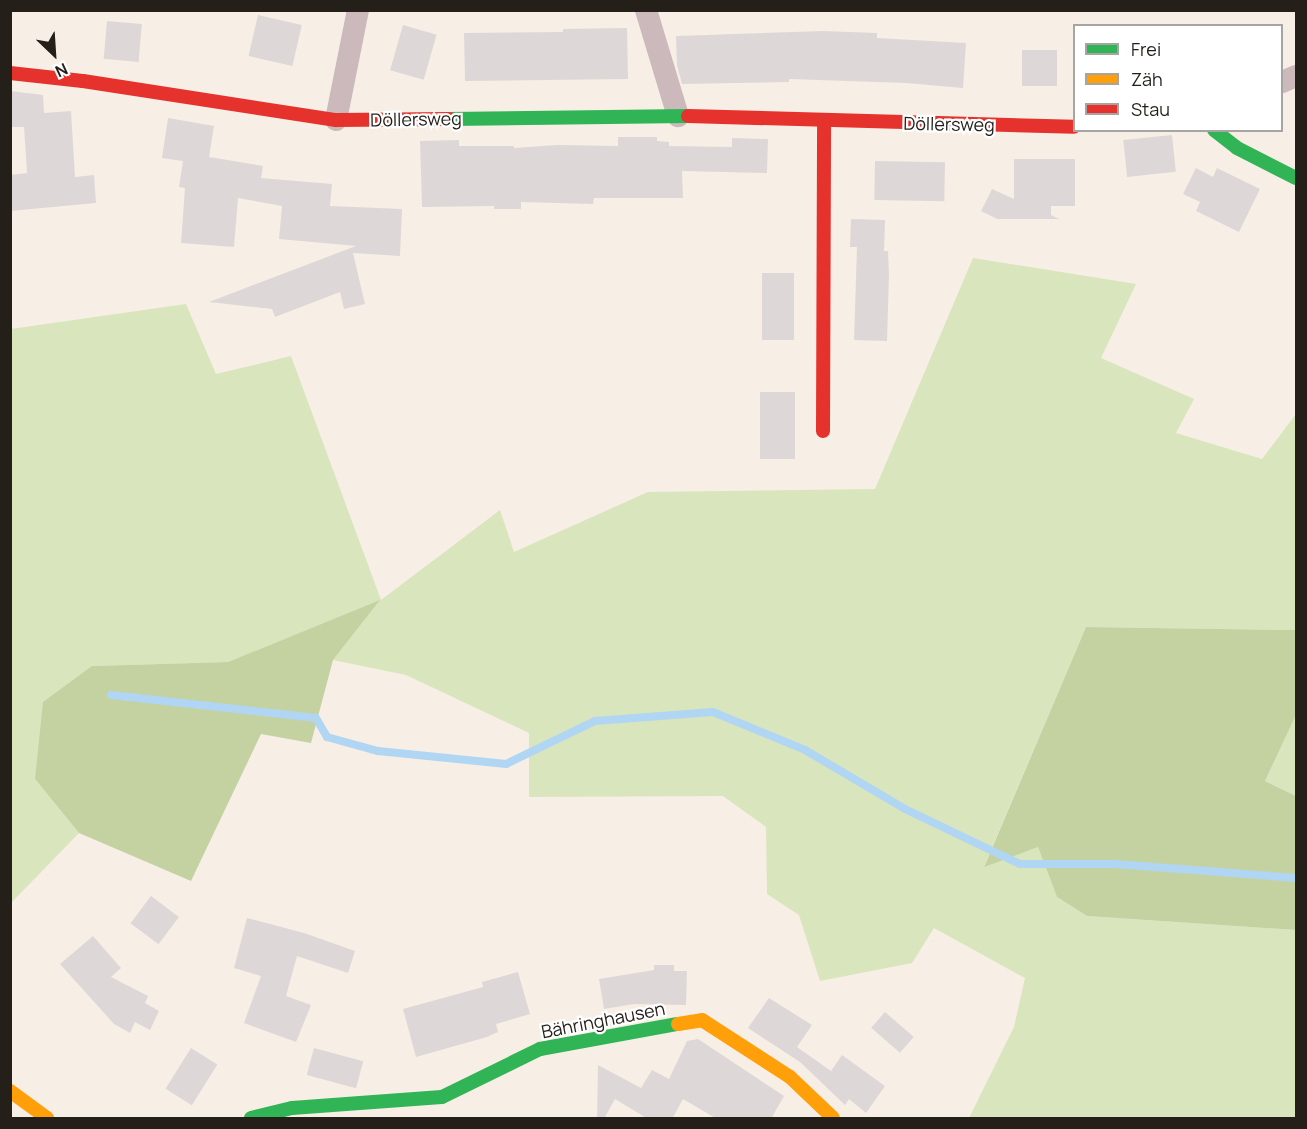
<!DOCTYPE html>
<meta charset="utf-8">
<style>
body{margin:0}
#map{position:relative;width:1307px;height:1129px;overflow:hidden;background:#f7efe5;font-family:Manrope,sans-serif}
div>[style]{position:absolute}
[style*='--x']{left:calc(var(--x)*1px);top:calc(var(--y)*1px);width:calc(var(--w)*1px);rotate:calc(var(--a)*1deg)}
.green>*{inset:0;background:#d9e5bc}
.forest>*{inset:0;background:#c4d2a2}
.stream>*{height:8px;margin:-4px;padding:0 4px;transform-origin:4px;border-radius:4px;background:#b0d6f3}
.building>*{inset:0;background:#ddd7d7;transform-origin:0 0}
.street>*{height:22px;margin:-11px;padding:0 11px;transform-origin:11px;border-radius:11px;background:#ccb9bb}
.fast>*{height:14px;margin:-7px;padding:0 7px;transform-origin:7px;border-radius:7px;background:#30b455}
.slow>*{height:14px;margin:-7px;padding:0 7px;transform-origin:7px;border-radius:7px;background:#ff9f0a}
.jam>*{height:14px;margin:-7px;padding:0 7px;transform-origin:7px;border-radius:7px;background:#e5322d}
span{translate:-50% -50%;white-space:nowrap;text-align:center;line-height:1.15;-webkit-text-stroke:4.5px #fff;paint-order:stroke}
.street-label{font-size:18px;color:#241f19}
.frame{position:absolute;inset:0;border:12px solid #241f19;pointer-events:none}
.legend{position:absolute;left:1073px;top:24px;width:210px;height:108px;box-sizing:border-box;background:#fff;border:2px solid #a7a5a3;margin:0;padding:8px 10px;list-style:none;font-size:18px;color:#241f19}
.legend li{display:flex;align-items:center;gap:12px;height:30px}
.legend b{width:30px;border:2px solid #a7a5a3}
.north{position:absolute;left:24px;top:24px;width:60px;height:60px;-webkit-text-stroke:4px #fff;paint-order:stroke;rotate:155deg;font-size:16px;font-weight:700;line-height:24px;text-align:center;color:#241f19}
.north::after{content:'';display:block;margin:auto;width:21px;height:27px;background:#241f19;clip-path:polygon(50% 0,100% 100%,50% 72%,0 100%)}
</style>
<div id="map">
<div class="green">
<i style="clip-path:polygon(973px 258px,1136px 284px,1101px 358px,1194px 399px,1176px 433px,1262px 459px,1296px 414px,1296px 630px,1086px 627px,984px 866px,1038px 847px,1057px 897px,1087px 916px,1296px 930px,1296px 1118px,969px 1118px,1014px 1027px,1025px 978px,934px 928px,912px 963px,820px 981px,799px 915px,767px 894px,766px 827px,723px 796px,529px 797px,529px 733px,406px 675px,333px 660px,379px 601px,228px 662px,92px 666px,35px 779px,79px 833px,11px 903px,11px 329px,186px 304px,216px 374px,291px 356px,381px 600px,500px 510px,514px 552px,648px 492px,875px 489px)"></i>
<i style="clip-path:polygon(1296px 715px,1296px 796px,1265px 781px)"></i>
</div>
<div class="forest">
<i style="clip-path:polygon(380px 600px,333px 660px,311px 743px,261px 734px,191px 881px,79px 833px,35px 779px,43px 702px,92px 666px,228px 662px)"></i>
<i style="clip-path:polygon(1086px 627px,1296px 630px,1296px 715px,1265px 781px,1296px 796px,1296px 930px,1087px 916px,1057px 897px,1038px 847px,984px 867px)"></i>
</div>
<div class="stream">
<i style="--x:111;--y:695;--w:206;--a:6.4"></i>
<i style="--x:316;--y:718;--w:22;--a:60"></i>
<i style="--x:327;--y:737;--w:53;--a:15.4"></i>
<i style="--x:378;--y:751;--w:129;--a:5.8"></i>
<i style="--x:506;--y:764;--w:99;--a:-25.8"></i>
<i style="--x:595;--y:721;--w:118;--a:-4.4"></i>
<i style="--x:713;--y:712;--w:100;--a:22.4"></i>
<i style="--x:805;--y:750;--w:116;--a:30.5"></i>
<i style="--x:905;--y:809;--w:127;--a:25.6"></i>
<i style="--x:1020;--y:864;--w:95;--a:0"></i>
<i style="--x:1115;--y:864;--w:182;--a:4.4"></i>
</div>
<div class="building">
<i style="left:258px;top:15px;width:45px;height:42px;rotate:13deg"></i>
<i style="left:107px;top:21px;width:35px;height:38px;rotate:5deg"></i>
<i style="left:403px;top:25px;width:35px;height:47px;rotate:16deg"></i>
<i style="clip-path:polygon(627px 28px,628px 79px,465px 81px,464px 33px,563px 32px,563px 29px)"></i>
<i style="clip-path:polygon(823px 31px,877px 33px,877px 38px,966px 43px,963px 88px,906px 83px,789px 79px,789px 82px,682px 84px,677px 65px,676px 36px)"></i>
<i style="left:1022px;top:50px;width:35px;height:36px"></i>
<i style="clip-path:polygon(10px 91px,43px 95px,44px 113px,71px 111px,75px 177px,94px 175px,96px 203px,10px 211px,10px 175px,27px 173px,24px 127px,10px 127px)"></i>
<i style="clip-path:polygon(168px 118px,214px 126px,209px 157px,263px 166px,261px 178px,332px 184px,330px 206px,402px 209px,400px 256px,353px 253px,365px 304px,344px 309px,340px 292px,275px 317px,272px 309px,209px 302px,356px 246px,279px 239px,282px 206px,238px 198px,234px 247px,181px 243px,185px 188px,179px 187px,183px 161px,162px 158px)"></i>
<i style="left:1172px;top:135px;width:37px;height:49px;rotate:84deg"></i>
<i style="clip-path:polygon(618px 137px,657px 137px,657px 141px,669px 142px,669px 146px,732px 147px,732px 138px,768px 139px,767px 173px,682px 171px,683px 198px,594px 198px,593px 204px,521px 202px,521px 209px,494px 209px,494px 206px,422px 207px,420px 141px,459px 140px,459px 146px,514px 146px,514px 148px,557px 145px,618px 146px)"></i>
<i style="clip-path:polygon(1014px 159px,1075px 159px,1075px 206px,1051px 206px,1051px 215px,1059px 219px,997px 219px,981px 211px,992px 189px,1014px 199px)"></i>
<i style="left:875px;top:161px;width:70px;height:39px;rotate:1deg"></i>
<i style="clip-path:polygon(1196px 168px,1213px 177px,1217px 168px,1260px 189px,1239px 232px,1196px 211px,1200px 202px,1183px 194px)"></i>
<i style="clip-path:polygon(851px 219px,885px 220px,884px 251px,888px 251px,889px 275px,887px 341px,854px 340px,857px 247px,850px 247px)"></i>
<i style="left:762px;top:273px;width:32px;height:67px"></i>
<i style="left:760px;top:392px;width:35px;height:67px"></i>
<i style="left:151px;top:896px;width:35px;height:34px;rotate:37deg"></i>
<i style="clip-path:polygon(247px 918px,304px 933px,355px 951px,348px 973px,297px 956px,286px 996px,311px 1005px,296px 1042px,244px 1023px,261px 976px,234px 968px)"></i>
<i style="clip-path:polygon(93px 936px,121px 968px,111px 977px,148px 996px,145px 1003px,159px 1011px,150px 1030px,135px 1022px,130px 1033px,114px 1024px,60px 964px)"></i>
<i style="clip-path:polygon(654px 965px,674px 965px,674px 971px,687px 971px,686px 1005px,634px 1004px,604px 1009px,599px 979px,654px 970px)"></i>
<i style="clip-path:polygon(518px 972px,530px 1014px,496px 1024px,498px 1032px,487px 1037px,416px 1057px,403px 1009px,483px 987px,482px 982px)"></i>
<i style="clip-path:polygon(769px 998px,812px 1025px,797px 1047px,831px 1071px,842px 1055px,885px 1086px,866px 1113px,849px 1099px,845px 1105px,800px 1062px,748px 1028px)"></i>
<i style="left:885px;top:1012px;width:38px;height:21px;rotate:41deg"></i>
<i style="clip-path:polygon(698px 1039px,784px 1096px,771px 1119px,717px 1119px,683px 1099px,672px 1119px,648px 1119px,615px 1099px,604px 1119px,597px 1119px,598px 1065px,641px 1088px,652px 1070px,669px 1079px,687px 1041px)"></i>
<i style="left:191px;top:1048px;width:31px;height:48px;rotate:32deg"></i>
<i style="left:314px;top:1048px;width:51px;height:28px;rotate:15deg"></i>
</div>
<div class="street">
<i style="--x:646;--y:10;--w:111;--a:73.2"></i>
<i style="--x:1282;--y:82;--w:15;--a:-23"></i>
<i style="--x:336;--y:120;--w:112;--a:-78.7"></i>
</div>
<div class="fast">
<i style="--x:449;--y:119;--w:239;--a:-0.7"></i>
<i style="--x:1214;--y:130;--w:29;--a:38"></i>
<i style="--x:1237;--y:148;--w:66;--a:27"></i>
<i style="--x:251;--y:1118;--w:42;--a:-13.7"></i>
<i style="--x:292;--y:1108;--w:150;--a:-4.2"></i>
<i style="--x:442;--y:1097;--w:109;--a:-26.1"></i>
<i style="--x:540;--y:1049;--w:140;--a:-10.3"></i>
</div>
<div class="slow">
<i style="--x:678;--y:1024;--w:24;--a:-9"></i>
<i style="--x:702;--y:1020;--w:105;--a:32.9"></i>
<i style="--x:790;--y:1077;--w:59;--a:43.6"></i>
<i style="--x:10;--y:1091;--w:46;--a:36.1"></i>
</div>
<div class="jam">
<i style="--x:10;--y:73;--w:73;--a:6.3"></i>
<i style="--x:83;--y:81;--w:256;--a:8.8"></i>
<i style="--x:336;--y:120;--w:113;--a:-0.5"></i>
<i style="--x:688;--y:116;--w:386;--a:1.6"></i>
<i style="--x:823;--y:431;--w:310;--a:-89.8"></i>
</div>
<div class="street-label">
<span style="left:416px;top:119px;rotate:-1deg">Döllersweg</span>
<span style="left:949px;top:124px;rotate:1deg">Döllersweg</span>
<span style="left:603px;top:1020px;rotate:-11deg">Bähringhausen</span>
</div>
<div class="frame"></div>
<ul class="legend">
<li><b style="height:8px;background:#30b455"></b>Frei</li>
<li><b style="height:8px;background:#ff9f0a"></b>Zäh</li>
<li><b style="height:8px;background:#e5322d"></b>Stau</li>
</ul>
<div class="north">N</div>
</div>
